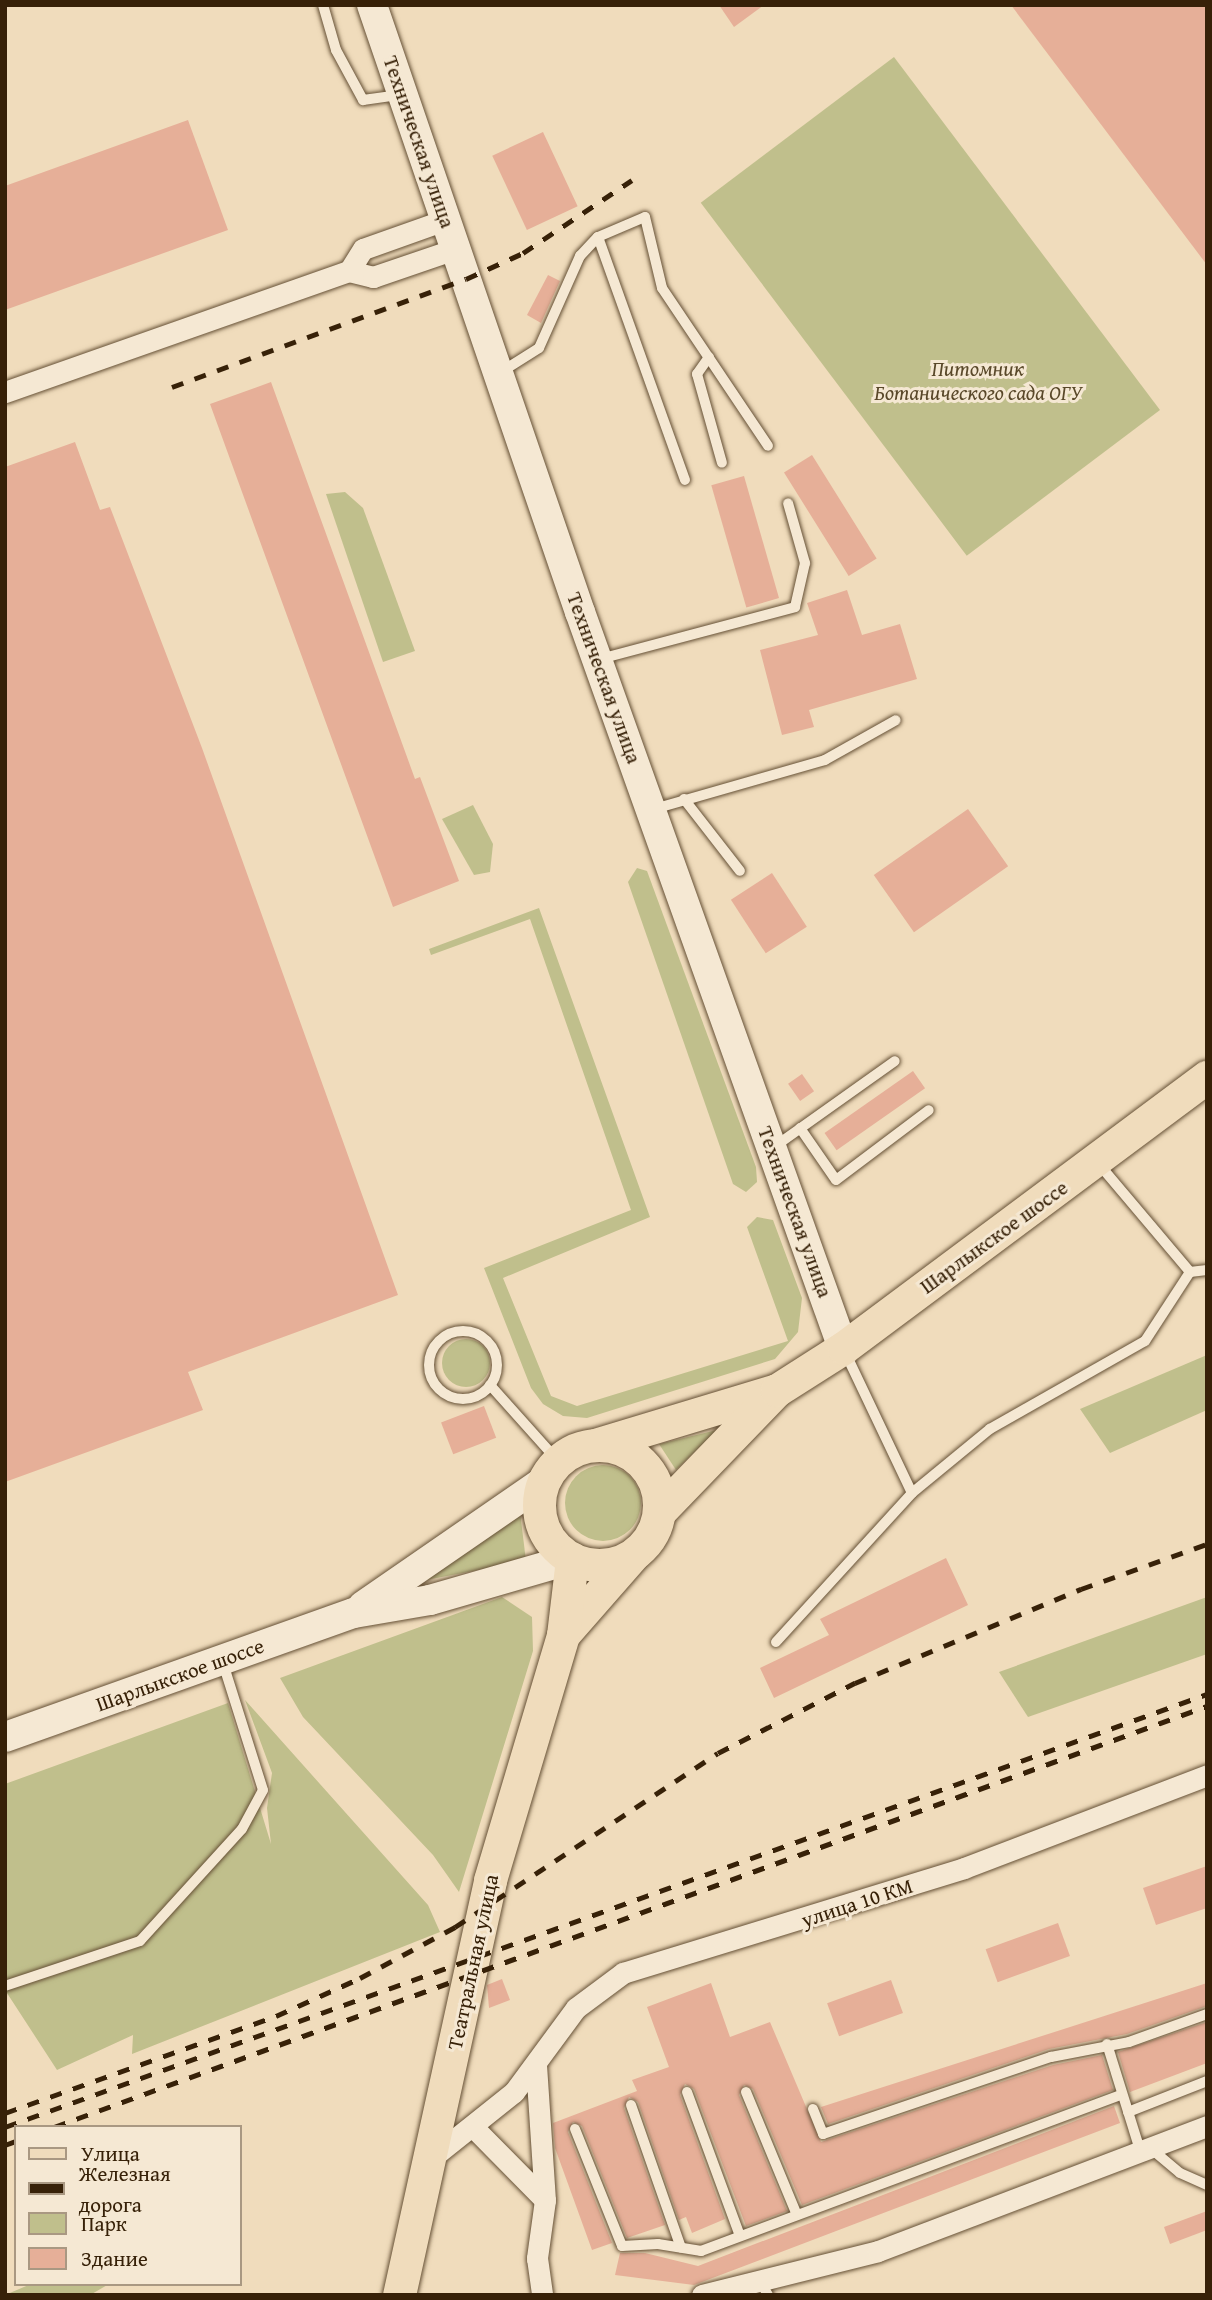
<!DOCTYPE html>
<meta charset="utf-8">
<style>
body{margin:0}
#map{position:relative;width:1212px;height:2300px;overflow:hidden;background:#f0dcbc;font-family:"Gentium Book Plus",serif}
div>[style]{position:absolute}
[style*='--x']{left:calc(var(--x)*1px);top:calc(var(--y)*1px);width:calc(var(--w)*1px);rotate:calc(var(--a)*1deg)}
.green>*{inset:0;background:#c0bf8c;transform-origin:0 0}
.round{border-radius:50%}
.building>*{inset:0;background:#e6af98;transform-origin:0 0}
.roads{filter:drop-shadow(0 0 2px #655035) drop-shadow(0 0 2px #655035)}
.lane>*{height:10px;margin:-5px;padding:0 5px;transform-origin:5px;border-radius:5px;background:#f5e8d3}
.lane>.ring{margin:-5px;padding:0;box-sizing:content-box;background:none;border:10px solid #f5e8d3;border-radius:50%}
.street>*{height:21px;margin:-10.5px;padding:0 10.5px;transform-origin:10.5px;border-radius:10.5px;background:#f5e8d3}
.secondary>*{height:30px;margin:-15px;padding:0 15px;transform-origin:15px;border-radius:15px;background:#f5e8d3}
.primary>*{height:33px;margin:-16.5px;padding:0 16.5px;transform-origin:16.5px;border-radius:16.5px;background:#f0dcbc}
.primary>.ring{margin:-16.5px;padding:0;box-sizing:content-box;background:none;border:33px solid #f0dcbc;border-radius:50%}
.rail>*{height:5px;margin-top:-2.5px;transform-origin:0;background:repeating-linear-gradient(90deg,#372108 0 12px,transparent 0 24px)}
span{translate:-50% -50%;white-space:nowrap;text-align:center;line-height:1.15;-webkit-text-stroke:6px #f5e8d3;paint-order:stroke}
.street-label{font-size:21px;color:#372108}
.park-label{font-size:21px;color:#594829;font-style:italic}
.frame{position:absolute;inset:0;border:7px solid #372108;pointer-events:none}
.legend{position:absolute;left:14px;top:2125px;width:228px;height:161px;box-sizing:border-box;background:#f5e8d3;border:2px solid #a99882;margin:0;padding:9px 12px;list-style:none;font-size:21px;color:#372108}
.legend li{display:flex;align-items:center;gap:14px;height:35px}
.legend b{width:35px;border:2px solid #a99882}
</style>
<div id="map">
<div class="green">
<i style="left:894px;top:57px;width:442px;height:242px;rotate:53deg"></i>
<i style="clip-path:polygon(345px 492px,363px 508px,415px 651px,383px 662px,326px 494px)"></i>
<i style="clip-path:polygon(473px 805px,493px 844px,490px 872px,474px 875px,442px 819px)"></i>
<i style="clip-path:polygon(637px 868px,647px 871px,756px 1167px,757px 1182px,746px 1192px,733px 1184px,628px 882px)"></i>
<i style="clip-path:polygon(539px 908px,650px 1217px,503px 1278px,551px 1396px,577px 1406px,788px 1341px,747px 1227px,757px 1217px,773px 1220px,802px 1298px,798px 1332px,775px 1359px,587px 1418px,563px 1416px,543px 1404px,531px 1388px,484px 1268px,631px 1210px,530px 919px,431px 955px,429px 949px)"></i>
<i class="round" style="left:442px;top:1339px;width:48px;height:48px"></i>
<i style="clip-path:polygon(1207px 1355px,1207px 1410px,1110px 1453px,1080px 1409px)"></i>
<i style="clip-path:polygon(717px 1430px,676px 1470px,659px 1444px)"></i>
<i class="round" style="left:565px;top:1465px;width:76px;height:76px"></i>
<i style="clip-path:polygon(520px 1512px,526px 1561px,426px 1580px)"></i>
<i style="clip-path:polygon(502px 1597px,532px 1617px,533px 1651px,459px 1892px,433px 1855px,303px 1717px,280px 1678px)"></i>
<i style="clip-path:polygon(1207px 1597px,1207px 1654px,1028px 1717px,999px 1672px)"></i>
<i style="clip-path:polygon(245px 1700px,428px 1905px,440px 1932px,132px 2054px,133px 2035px,57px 2070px,5px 1990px,5px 1784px,228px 1703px,271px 1844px,267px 1808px,272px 1773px)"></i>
<i style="clip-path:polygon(31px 2284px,109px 2284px,90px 2295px,5px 2295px)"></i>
</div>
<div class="building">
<i style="clip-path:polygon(719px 5px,764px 5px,734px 27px)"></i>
<i style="clip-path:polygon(1011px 5px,1207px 5px,1207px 265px)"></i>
<i style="clip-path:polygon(188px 120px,228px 230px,5px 310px,5px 186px)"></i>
<i style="left:543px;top:132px;width:82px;height:56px;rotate:65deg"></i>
<i style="clip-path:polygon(548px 275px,560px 281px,541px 323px,527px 315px)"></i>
<i style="clip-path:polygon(271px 382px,415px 779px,420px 777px,459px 881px,393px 907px,210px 404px)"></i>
<i style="clip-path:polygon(75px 442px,100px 510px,110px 507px,202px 748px,398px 1295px,188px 1372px,203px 1410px,5px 1482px,5px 467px)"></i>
<i style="left:812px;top:455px;width:122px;height:33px;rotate:58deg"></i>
<i style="left:744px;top:476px;width:127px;height:34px;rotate:74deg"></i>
<i style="clip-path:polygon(847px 590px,862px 635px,900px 624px,917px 679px,809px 710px,814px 727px,782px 735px,760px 650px,818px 635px,807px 603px)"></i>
<i style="left:968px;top:809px;width:70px;height:115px;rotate:55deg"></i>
<i style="left:772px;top:873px;width:64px;height:49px;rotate:57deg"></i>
<i style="left:913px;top:1071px;width:21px;height:108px;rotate:55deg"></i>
<i style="left:802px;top:1074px;width:21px;height:17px;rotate:55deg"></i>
<i style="left:484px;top:1406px;width:34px;height:46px;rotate:69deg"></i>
<i style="clip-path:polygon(946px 1558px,968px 1605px,774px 1698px,760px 1668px,829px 1635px,820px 1619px)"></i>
<i style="clip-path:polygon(1207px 1866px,1207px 1908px,1156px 1925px,1143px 1888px)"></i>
<i style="left:1058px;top:1923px;width:35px;height:77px;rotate:70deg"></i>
<i style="clip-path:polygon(502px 1979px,510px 2000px,489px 2008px,487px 1985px)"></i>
<i style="left:891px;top:1980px;width:35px;height:68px;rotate:70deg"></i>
<i style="clip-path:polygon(711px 1983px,730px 2037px,770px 2022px,821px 2142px,1053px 2065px,1102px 2055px,1113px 2090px,802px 2205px,753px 2089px,744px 2085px,739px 2095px,787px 2211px,746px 2226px,694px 2089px,685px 2084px,680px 2095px,725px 2219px,692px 2233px,686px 2217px,679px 2220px,638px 2102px,629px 2097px,624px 2108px,665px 2225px,627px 2238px,582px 2126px,573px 2122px,568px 2132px,612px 2243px,592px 2250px,555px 2148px,553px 2123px,637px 2091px,632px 2080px,669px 2067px,647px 2007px)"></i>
<i style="clip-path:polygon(1207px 1983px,1207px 2006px,1127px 2034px,1049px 2049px,828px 2124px,821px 2107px)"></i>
<i style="clip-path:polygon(1207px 2022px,1207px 2063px,1130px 2092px,1118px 2052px)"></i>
<i style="clip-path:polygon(1114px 2106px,1120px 2123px,694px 2285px,615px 2275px,620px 2253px,645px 2253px,698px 2266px)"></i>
<i style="clip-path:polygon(1207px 2211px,1207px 2230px,1170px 2244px,1164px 2227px)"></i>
</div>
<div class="roads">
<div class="lane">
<i style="--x:323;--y:5;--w:47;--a:73.9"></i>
<i style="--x:336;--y:50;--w:57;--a:61.6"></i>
<i style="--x:363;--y:100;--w:37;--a:-8"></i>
<i style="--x:598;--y:237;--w:51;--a:-23.1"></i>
<i style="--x:645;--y:217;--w:73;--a:76.5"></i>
<i style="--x:662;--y:288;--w:190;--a:56.1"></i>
<i style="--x:709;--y:357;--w:21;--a:125"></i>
<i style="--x:697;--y:374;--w:92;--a:74.3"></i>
<i style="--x:501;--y:372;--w:45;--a:-32.3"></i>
<i style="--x:539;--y:348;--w:101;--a:-66"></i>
<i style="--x:580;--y:256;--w:26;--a:-47"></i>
<i style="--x:598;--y:237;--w:258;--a:70.3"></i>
<i style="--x:600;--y:659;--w:202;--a:-14.9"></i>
<i style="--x:795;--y:607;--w:45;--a:-77.2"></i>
<i style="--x:805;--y:563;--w:62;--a:-105.8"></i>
<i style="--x:684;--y:799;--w:91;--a:52.1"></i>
<i style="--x:654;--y:809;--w:178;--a:-16"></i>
<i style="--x:825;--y:760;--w:81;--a:-29.4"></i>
<i style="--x:800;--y:1128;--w:63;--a:55.3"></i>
<i style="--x:836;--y:1180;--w:116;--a:-37"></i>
<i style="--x:774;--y:1147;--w:148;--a:-35.4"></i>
<i style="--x:1098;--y:1163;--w:143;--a:49.8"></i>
<i style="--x:1190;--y:1272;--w:17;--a:-7"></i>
<i class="ring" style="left:429px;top:1331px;width:58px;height:58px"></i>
<i style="--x:844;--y:1350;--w:158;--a:64.6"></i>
<i style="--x:490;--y:1385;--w:102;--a:48.2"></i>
<i style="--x:776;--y:1642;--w:202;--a:-47.6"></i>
<i style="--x:912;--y:1493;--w:101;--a:-39.4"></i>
<i style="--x:990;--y:1429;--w:178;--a:-29.6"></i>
<i style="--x:1145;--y:1341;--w:82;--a:-56.9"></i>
<i style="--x:5;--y:1986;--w:142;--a:-18.4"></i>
<i style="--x:140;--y:1941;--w:151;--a:-47.7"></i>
<i style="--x:242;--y:1829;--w:44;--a:-61.7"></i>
<i style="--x:263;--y:1790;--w:133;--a:-107.5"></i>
<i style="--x:1107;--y:2044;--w:111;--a:72.7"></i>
<i style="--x:687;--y:2092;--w:153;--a:69.8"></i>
<i style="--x:746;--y:2092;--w:133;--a:67.5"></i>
<i style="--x:631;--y:2105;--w:151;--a:70.7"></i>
<i style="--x:813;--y:2109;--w:27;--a:68"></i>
<i style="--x:823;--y:2134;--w:241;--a:-18.7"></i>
<i style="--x:1051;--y:2057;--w:79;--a:-10.9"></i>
<i style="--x:1129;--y:2042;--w:83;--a:-19.7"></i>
<i style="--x:1128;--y:2112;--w:85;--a:-21.4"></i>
<i style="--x:575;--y:2129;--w:126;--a:68.1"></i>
<i style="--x:622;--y:2246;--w:36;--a:-3"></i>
<i style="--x:658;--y:2244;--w:44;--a:9.2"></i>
<i style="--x:701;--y:2251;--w:448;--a:-20.4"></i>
<i style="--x:1149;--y:2147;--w:40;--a:40"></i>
<i style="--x:1180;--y:2173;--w:30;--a:24"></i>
<i style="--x:761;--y:2283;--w:14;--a:60"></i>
</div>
<div class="street">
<i style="--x:349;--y:271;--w:26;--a:-58"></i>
<i style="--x:363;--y:249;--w:87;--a:-19.5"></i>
<i style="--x:5;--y:392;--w:365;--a:-19.4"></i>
<i style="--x:349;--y:271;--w:25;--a:14"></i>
<i style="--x:373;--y:277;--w:87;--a:-18.9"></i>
<i style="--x:536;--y:2065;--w:135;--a:86.2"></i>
<i style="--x:545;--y:2200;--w:59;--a:97.9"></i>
<i style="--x:537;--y:2258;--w:37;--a:82"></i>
<i style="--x:474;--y:2128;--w:101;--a:45.4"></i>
<i style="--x:430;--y:2159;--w:107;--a:-38.6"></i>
<i style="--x:514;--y:2092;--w:104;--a:-53.6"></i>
<i style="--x:576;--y:2008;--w:59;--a:-36.7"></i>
<i style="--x:623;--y:1973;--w:357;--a:-17.1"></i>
<i style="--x:964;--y:1868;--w:260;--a:-20.9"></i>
<i style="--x:702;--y:2295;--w:181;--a:-14"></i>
<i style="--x:878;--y:2251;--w:352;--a:-20.8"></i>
</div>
<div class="secondary">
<i style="--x:372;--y:5;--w:642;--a:71.09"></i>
<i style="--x:580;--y:612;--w:782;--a:70.34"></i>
<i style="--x:363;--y:1606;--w:220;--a:-34.6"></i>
<i style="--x:5;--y:1737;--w:370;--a:-19.6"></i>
<i style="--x:354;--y:1613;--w:77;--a:-9.7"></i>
<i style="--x:430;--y:1600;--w:148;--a:-16.1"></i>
</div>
<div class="primary">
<i style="--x:598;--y:1444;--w:184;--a:-16.8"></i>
<i class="ring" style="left:539px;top:1445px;width:87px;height:87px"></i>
<i style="--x:660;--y:1511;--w:168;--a:-46"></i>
<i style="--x:777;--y:1390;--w:78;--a:-32.5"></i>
<i style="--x:843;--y:1348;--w:454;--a:-36.7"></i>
<i style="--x:563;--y:1635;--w:106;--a:-48.8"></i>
<i style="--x:399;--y:2295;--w:425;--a:-77.6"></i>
<i style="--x:490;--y:1880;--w:256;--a:-73.4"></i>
<i style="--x:563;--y:1635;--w:77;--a:-83.2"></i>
</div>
</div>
<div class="rail">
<i style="--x:172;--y:387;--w:313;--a:-20.2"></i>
<i style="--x:466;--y:279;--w:63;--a:-24.5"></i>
<i style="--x:523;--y:253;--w:131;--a:-33.8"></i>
<i style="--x:5;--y:2113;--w:288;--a:-19.7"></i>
<i style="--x:276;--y:2016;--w:92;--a:-24.3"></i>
<i style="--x:360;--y:1978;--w:108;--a:-28.2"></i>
<i style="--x:455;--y:1927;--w:315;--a:-33.5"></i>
<i style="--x:718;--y:1753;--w:154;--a:-27.1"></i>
<i style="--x:855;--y:1683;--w:245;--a:-22.6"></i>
<i style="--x:1081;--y:1589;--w:134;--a:-19.7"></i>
<i style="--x:5;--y:2127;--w:1278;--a:-19.81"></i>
<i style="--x:54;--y:2127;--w:1227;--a:-20.06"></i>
<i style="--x:5;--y:2145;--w:12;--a:-20"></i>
</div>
<div class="street-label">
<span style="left:419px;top:142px;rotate:71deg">Техническая улица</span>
<span style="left:604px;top:678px;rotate:70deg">Техническая улица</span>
<span style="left:795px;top:1212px;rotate:70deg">Техническая улица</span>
<span style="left:994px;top:1237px;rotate:-36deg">Шарлыкское шоссе</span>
<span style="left:180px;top:1675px;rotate:-20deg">Шарлыкское шоссе</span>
<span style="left:857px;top:1903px;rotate:-18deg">улица 10 КМ</span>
<span style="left:473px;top:1962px;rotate:-78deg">Театральная улица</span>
</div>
<div class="park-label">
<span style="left:978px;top:381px">Питомник<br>Ботанического сада ОГУ</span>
</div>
<div class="frame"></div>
<ul class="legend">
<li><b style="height:9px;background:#f0dcbc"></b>Улица</li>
<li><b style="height:9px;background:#372108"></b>Железная дорога</li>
<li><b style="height:19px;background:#c0bf8c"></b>Парк</li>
<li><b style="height:19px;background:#e6af98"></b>Здание</li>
</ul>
</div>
